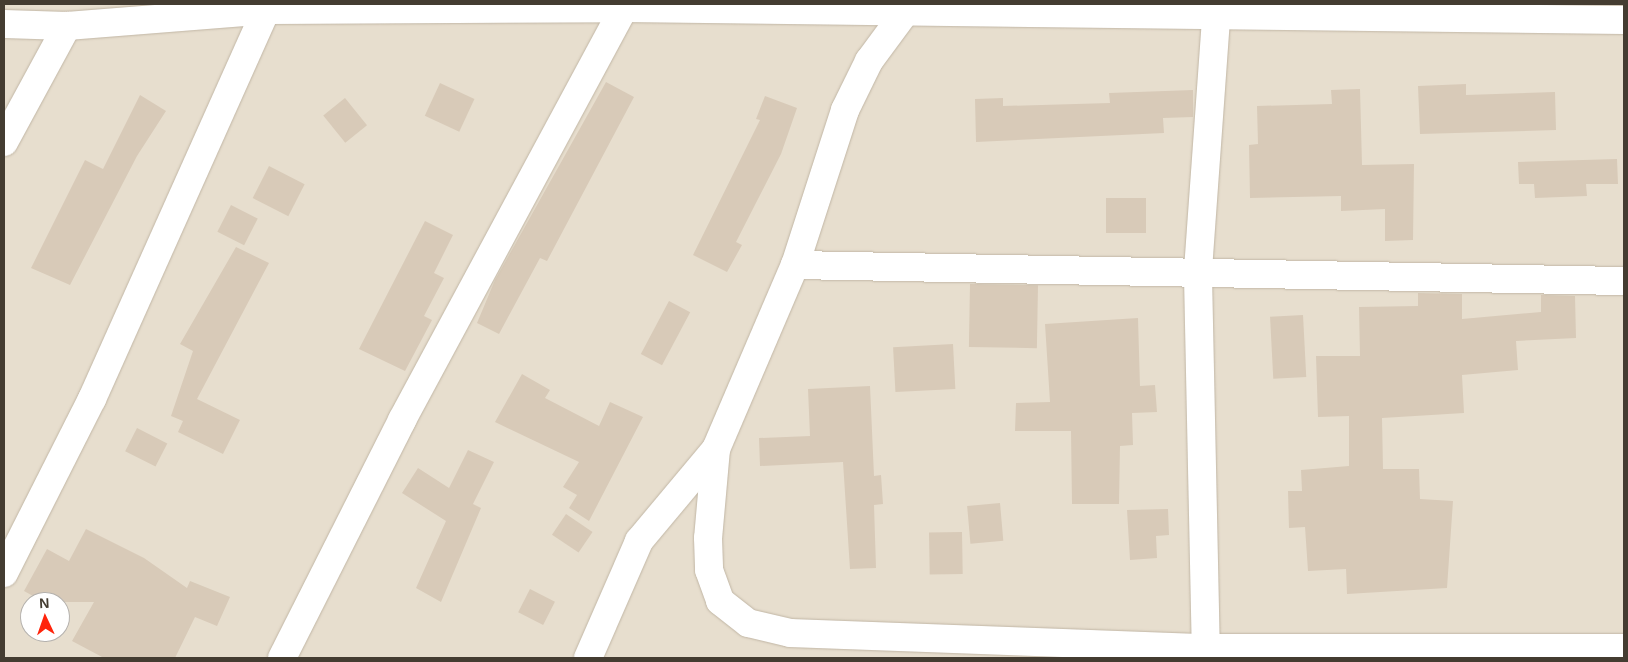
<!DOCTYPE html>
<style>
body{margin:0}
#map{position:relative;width:1628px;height:662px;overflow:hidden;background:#f3ece1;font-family:Helvetica,sans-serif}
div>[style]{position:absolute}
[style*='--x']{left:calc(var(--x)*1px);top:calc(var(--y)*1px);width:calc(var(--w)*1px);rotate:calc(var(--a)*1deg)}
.residential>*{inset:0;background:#e7dece}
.building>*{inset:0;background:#d8cab8;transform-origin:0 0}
.roads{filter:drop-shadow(0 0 1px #c1b6a5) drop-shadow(0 0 1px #c1b6a5)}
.minor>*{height:28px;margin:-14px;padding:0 14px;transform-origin:14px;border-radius:14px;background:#fff}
span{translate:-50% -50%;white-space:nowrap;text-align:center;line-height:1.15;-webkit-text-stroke:4px #fff;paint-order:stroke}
.frame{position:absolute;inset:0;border:5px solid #443c31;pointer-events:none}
.north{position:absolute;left:20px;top:592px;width:50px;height:50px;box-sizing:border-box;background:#fff;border:1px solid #b4b1ad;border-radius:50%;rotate:357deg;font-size:14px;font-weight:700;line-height:20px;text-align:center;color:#443c31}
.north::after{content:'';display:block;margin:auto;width:18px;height:22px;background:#ff240b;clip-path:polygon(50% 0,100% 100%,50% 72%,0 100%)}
</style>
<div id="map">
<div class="residential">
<i style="clip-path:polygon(evenodd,4px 4px,1624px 4px,1624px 658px,4px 658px,4px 4px,30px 602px,60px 602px,60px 632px,30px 632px,30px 602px)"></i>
</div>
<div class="building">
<i style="clip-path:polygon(606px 82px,634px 97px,547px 261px,540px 258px,499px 334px,477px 323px,495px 280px)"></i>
<i style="left:440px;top:83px;width:38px;height:36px;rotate:25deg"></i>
<i style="clip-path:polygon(1466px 84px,1466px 95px,1555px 92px,1556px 130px,1420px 134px,1418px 86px)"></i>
<i style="clip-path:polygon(1360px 89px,1362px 165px,1414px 164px,1413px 240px,1385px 241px,1385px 209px,1341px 211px,1341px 196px,1250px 198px,1249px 145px,1258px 144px,1257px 106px,1332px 104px,1331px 90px)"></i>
<i style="clip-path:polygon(1193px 90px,1193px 117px,1163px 118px,1164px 133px,976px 142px,975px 99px,1003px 98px,1003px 106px,1110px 103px,1109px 93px)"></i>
<i style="clip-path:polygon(140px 95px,166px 111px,137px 156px,70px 285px,31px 268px,85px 160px,103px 169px)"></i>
<i style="clip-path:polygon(765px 96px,797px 108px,781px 154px,736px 242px,742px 245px,727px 272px,693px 255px,760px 120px,756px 119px)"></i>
<i style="left:345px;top:98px;width:35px;height:28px;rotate:51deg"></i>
<i style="clip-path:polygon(1617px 159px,1618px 184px,1586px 184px,1587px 196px,1535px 198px,1534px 184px,1519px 184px,1518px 162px)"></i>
<i style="left:269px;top:166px;width:40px;height:36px;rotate:27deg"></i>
<i style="left:1106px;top:198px;width:40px;height:35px"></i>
<i style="left:231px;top:205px;width:30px;height:30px;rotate:27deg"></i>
<i style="clip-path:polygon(425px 221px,453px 235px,434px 273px,444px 278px,424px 316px,432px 320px,405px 371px,359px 349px)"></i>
<i style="clip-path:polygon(236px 247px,269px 263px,197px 399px,240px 420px,223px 454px,178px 432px,183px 421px,171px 416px,193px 351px,180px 344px)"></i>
<i style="left:970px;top:284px;width:68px;height:63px;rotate:1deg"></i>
<i style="clip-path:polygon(1418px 293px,1462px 294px,1462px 319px,1541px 312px,1541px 295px,1575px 296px,1576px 338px,1516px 341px,1518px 370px,1462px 375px,1464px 413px,1382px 418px,1383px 469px,1419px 469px,1420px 499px,1453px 501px,1447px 588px,1347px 594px,1346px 569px,1308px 571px,1305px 527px,1289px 528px,1288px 491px,1302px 491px,1301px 470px,1349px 466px,1349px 416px,1318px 417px,1316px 356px,1360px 356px,1359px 307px,1418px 306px)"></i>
<i style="left:669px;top:301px;width:24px;height:60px;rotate:28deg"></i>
<i style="left:1303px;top:315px;width:62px;height:33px;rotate:87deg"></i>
<i style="clip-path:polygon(1138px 318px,1140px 386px,1155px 385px,1157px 412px,1132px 413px,1133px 445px,1120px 446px,1119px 504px,1072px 504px,1071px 431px,1015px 431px,1016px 403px,1050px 402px,1045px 324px)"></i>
<i style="left:953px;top:344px;width:45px;height:60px;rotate:87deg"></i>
<i style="clip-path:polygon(522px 374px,550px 390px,545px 398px,599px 426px,610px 402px,643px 417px,589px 521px,569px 508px,577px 495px,563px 487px,579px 462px,495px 422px)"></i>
<i style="clip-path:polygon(870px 386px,874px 476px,881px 475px,883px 504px,874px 505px,876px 568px,850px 569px,843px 462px,760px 466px,759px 438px,810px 436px,808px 389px)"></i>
<i style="left:137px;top:428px;width:34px;height:26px;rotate:27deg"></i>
<i style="clip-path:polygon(468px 450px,494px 462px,473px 504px,481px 508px,441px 602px,416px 588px,446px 521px,402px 493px,418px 468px,449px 488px)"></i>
<i style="left:1000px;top:503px;width:38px;height:33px;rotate:85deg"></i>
<i style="clip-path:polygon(1168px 509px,1169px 535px,1156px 536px,1157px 558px,1130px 560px,1127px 510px)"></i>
<i style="left:566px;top:514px;width:32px;height:25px;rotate:34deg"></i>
<i style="clip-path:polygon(86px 529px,144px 558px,187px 588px,190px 581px,230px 597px,217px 626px,195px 617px,175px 658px,104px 658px,72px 641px,94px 602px,44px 602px,24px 591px,47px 549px,69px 561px)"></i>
<i style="left:962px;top:532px;width:42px;height:33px;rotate:89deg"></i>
<i style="left:530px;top:589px;width:28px;height:26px;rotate:27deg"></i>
</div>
<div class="roads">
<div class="minor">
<i style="--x:4;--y:24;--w:63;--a:1.8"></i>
<i style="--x:67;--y:26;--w:203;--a:-4.5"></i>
<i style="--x:269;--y:10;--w:355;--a:-0.3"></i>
<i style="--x:624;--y:8;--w:1000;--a:0.69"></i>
<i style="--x:4;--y:142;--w:132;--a:-61.5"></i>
<i style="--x:795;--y:265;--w:829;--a:1.11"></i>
<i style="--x:716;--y:449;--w:89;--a:95.1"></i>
<i style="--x:708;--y:538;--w:32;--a:88"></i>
<i style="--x:709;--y:570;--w:33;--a:70"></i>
<i style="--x:720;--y:601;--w:36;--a:38"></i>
<i style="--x:748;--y:623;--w:43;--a:13.4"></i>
<i style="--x:790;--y:633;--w:416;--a:2.1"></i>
<i style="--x:1206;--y:648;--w:418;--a:0"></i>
<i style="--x:4;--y:573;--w:195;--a:-63.2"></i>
<i style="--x:92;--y:399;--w:433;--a:-65.9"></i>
<i style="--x:282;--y:658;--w:267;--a:-63.2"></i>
<i style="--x:402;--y:420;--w:468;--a:-61.7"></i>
<i style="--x:588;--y:658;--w:128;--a:-66.4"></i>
<i style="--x:639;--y:541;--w:120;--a:-50.1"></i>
<i style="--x:716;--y:449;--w:200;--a:-66.8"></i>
<i style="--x:795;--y:265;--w:163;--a:-72.1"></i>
<i style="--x:845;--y:110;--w:55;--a:-63.9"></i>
<i style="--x:869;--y:61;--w:71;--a:-53.6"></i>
<i style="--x:1206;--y:658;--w:388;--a:-91.2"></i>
<i style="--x:1198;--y:270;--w:267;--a:-85.9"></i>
</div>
</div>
<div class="frame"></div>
<div class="north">N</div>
</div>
